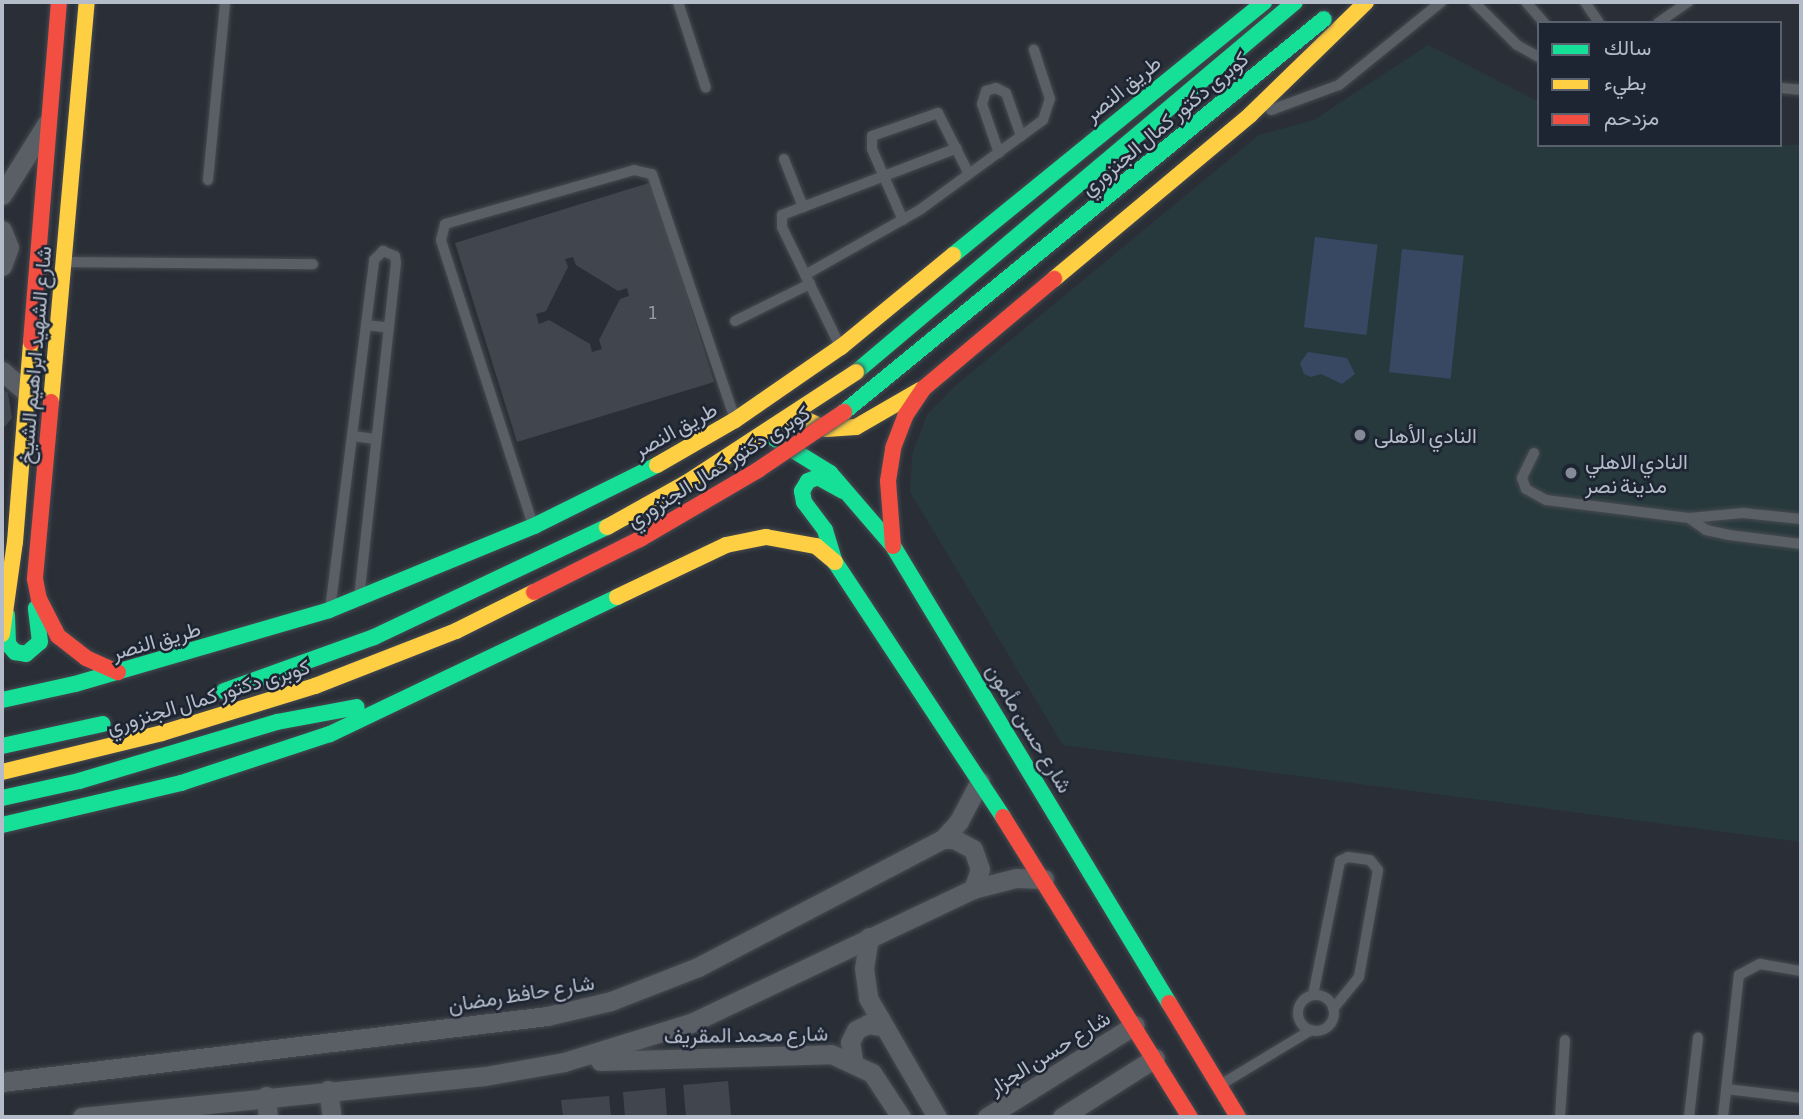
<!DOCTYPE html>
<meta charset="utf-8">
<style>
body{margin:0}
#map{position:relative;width:1803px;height:1119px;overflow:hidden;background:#2a2f37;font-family:"Asap Condensed",Vazirmatn,sans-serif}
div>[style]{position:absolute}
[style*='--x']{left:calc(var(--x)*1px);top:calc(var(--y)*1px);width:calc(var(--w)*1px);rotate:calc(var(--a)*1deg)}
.green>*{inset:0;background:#27393d}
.water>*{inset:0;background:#384863;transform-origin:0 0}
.building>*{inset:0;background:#41464e;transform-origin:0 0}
.roads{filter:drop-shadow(0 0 2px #464a50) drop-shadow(0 0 2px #464a50)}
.lane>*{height:10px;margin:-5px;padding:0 5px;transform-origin:5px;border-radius:5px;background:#5a5e65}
.lane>.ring{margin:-5px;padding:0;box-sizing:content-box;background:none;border:10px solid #5a5e65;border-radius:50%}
.street>*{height:19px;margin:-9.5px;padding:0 9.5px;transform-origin:9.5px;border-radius:9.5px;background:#5a5e65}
.fast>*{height:16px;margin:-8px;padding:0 8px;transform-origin:8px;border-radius:8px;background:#16e098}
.slow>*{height:16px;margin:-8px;padding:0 8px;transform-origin:8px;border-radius:8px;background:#ffcf43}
.jam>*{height:16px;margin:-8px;padding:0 8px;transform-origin:8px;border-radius:8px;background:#f24e42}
.bridges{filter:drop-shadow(0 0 2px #474b53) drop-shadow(0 0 2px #474b53)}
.fast-bridge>*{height:16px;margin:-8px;padding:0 8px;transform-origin:8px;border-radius:8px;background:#16e098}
.slow-bridge>*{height:16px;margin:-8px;padding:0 8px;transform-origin:8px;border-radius:8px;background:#ffcf43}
.jam-bridge>*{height:16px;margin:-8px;padding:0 8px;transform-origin:8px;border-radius:8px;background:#f24e42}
.dots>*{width:19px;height:19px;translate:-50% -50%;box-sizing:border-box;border:4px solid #1d2532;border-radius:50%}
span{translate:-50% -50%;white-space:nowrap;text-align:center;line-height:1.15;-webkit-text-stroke:5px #1d2532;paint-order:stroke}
.number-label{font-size:18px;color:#979eaa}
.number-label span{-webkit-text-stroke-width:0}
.street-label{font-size:21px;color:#b4bbc9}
.poi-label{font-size:21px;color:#b4bbc9}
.left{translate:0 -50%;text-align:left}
.frame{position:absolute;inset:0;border:4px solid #b4bbc9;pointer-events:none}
.legend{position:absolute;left:1537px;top:21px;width:245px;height:126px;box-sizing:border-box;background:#1d2532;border:2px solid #59616e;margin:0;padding:9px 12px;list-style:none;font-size:21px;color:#b4bbc9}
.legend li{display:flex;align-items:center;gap:14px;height:35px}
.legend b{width:35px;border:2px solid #59616e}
</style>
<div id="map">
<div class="green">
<i style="clip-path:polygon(1428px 45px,1539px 102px,1539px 145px,1801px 145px,1801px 842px,1063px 745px,910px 492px,912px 455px,927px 415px,955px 386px,1259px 135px,1314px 120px)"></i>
</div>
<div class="water">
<i style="left:1315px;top:237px;width:63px;height:91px;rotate:7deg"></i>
<i style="left:1402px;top:249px;width:62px;height:124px;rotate:6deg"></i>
<i style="clip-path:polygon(1308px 352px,1347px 358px,1355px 374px,1342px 384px,1321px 374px,1311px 377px,1304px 374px,1300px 363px)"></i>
</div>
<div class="building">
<i style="clip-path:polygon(evenodd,652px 182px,714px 382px,517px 442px,455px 243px,652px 182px,573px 257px,576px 265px,618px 291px,627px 288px,629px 296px,620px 299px,599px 340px,602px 349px,592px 352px,590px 344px,549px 320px,539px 324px,536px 314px,546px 311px,568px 267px,565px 259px,573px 257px)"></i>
<i style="clip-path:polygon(2px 389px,8px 393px,12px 418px,2px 430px)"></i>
<i style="left:728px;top:1081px;width:36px;height:45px;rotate:85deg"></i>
<i style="clip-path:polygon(665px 1088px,667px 1117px,625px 1117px,623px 1092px)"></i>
<i style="clip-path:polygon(609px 1096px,611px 1117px,563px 1117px,561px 1100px)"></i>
</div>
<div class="roads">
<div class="lane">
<i style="--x:678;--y:2;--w:90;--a:72"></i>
<i style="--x:1474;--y:2;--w:61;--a:45"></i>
<i style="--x:1517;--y:45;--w:25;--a:29"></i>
<i style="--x:1526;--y:2;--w:28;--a:49"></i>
<i style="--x:1585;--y:2;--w:25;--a:56"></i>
<i style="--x:1658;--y:23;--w:37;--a:-35"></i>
<i style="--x:1780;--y:88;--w:21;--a:5"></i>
<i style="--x:1271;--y:110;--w:72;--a:-20.2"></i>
<i style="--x:1339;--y:85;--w:132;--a:-39.1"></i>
<i style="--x:999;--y:153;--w:52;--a:-109.1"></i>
<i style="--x:982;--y:104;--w:14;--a:-73"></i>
<i style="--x:986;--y:91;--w:10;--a:-17"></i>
<i style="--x:996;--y:88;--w:11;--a:27"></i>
<i style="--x:1006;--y:93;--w:46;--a:70.8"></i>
<i style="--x:784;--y:159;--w:52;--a:68.4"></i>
<i style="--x:208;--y:180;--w:179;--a:-84.5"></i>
<i style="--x:903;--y:220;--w:77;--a:-113.6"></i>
<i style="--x:872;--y:149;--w:13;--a:-90"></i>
<i style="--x:872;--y:136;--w:70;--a:-19.2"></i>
<i style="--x:938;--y:113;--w:68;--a:63.1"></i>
<i style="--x:64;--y:262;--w:249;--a:0.5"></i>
<i style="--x:805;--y:275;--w:133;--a:-29.6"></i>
<i style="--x:921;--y:209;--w:151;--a:-36.1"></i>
<i style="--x:1043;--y:120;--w:22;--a:-72"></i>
<i style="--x:1050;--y:99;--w:52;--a:-108.1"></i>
<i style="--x:735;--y:321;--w:84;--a:-26.3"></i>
<i style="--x:366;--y:325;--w:23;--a:7"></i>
<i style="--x:838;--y:342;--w:128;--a:-116"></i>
<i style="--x:782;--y:227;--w:12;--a:-90"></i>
<i style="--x:782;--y:215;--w:187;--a:-20.9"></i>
<i style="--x:353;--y:436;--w:22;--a:8"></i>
<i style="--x:1534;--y:453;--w:28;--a:116"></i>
<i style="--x:1522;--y:478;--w:12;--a:70"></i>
<i style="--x:1526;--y:489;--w:23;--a:29"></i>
<i style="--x:1546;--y:500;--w:144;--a:7.2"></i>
<i style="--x:1689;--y:518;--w:54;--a:-5.3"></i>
<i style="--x:1743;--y:513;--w:58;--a:5.9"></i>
<i style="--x:1689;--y:518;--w:21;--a:35"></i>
<i style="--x:1706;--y:530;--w:24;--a:12"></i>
<i style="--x:1729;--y:535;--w:73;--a:7.1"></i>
<i style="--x:531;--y:519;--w:293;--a:-107.9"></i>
<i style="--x:441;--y:240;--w:16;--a:-76"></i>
<i style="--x:445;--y:224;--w:197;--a:-15.9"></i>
<i style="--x:634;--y:170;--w:18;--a:13"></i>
<i style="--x:652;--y:174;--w:252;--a:71.3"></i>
<i style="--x:331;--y:602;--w:345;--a:-82.8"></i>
<i style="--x:374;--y:260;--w:13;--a:-45"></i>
<i style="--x:383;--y:251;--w:13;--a:23"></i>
<i style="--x:395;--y:256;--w:7;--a:82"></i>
<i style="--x:396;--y:263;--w:330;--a:96.3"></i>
<i style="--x:1313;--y:995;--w:137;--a:-78.6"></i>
<i style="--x:1340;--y:861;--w:9;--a:-27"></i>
<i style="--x:1348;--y:857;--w:22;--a:8"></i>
<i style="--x:1370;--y:860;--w:13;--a:51"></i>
<i style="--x:1378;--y:870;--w:109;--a:100.1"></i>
<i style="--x:1359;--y:977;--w:41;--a:129.1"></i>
<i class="ring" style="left:1298px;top:995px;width:26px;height:26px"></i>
<i style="--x:1222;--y:1084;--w:104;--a:-31.2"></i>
<i style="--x:1726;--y:1089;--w:76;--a:6.8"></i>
<i style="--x:1560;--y:1117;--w:77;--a:-86.3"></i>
<i style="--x:1689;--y:1117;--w:80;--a:-83.5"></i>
<i style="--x:1723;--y:1117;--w:143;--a:-83.6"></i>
<i style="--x:1739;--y:975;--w:24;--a:-28"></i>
<i style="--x:1760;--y:964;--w:42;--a:9.7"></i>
</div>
<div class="street">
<i style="--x:2;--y:195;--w:85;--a:-58"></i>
<i style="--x:2;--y:230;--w:18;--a:68"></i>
<i style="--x:9;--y:247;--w:20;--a:110"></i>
<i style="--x:2;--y:371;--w:33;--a:41"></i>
<i style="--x:943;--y:839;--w:11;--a:0"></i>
<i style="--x:954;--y:839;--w:21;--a:28"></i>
<i style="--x:973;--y:849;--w:21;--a:71"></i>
<i style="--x:980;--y:869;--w:21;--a:109"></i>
<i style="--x:869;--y:937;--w:31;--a:99"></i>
<i style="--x:864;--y:968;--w:30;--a:82"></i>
<i style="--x:868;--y:998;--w:138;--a:59.9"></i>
<i style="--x:853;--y:1060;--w:18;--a:-99"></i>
<i style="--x:850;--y:1042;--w:13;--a:-63"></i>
<i style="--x:856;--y:1030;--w:13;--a:-27"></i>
<i style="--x:868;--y:1024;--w:13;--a:9"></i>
<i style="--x:600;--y:1061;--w:231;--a:-1.7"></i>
<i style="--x:831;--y:1054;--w:45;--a:24.9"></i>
<i style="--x:872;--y:1073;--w:53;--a:56.6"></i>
<i style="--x:2;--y:1082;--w:549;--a:-6.9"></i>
<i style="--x:547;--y:1016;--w:66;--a:-13.2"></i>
<i style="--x:611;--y:1001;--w:93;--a:-21.3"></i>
<i style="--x:698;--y:967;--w:276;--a:-27.6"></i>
<i style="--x:943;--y:839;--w:24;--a:-48"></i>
<i style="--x:959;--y:821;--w:45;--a:-62.3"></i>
<i style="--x:328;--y:1090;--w:27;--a:82"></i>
<i style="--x:266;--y:1096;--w:21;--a:85"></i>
<i style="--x:82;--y:1117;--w:405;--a:-5.8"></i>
<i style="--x:485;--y:1076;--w:80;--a:-10"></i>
<i style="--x:564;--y:1062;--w:133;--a:-17.1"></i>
<i style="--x:691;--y:1023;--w:312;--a:-25.4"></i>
<i style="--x:973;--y:889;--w:44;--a:-14.3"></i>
<i style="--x:1016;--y:878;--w:28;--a:2"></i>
<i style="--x:987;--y:1117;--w:174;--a:-31.9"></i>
<i style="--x:1062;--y:1117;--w:110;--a:-32.4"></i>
</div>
<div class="fast">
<i style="--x:953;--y:255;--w:401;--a:-39.1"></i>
<i style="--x:856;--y:372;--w:574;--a:-40.13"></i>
<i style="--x:775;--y:439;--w:65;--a:31.7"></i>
<i style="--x:830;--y:473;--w:96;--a:49.2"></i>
<i style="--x:893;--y:546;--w:534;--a:58.87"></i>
<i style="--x:843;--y:491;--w:29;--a:-151"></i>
<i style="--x:818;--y:477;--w:11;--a:158"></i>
<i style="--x:808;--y:481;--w:12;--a:121"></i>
<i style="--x:802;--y:491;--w:11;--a:80"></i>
<i style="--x:804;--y:502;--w:35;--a:53"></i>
<i style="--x:825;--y:530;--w:34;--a:73"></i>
<i style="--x:835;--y:562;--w:305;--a:56.6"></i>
<i style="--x:7;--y:615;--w:29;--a:88"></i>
<i style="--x:8;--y:644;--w:11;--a:49"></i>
<i style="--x:15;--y:652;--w:11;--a:10"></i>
<i style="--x:26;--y:654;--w:18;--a:-41"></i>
<i style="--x:40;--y:642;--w:34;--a:-97"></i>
<i style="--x:2;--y:700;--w:75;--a:-12.4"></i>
<i style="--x:75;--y:684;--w:265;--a:-16.2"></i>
<i style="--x:329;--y:610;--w:222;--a:-22.3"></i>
<i style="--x:534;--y:526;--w:137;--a:-26.4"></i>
<i style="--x:2;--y:798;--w:79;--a:-12.4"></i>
<i style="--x:79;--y:781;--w:207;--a:-16.6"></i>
<i style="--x:277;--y:722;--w:81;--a:-10.6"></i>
<i style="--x:2;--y:825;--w:184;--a:-13.2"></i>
<i style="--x:181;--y:783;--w:157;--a:-18.2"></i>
<i style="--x:330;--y:734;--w:318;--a:-25.5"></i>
</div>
<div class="slow">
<i style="--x:1054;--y:279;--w:256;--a:-39.9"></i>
<i style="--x:1250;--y:115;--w:162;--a:-44.2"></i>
<i style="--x:51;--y:402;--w:402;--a:-84.9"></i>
<i style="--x:807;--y:420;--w:21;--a:25"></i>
<i style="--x:826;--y:429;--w:30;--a:-4"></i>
<i style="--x:856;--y:427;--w:74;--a:-30"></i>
<i style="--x:657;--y:465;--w:90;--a:-30"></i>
<i style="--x:735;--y:420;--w:129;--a:-34.6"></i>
<i style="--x:841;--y:347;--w:145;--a:-39.4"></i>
<i style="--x:617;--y:597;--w:121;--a:-25.5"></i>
<i style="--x:726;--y:545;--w:41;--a:-11.3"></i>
<i style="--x:766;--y:537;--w:51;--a:10.2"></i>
<i style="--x:816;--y:546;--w:25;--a:40"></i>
<i style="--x:2;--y:634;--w:93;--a:-82"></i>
<i style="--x:15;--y:542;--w:201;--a:-85.4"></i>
</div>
<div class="jam">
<i style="--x:31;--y:342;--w:341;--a:-85.3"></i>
<i style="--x:51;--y:402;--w:178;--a:95.2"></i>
<i style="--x:35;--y:579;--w:20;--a:79"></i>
<i style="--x:39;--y:599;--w:42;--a:62.8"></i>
<i style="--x:58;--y:636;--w:36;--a:38"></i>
<i style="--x:86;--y:658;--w:35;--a:24"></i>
<i style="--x:893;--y:546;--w:65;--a:-94.4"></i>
<i style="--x:888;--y:481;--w:33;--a:-81"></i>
<i style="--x:893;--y:448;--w:34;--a:-69"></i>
<i style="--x:905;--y:416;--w:34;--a:-56"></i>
<i style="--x:924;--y:388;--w:170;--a:-40"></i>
<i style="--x:1003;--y:817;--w:354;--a:58.1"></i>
<i style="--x:1169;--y:1003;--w:133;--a:58.8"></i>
</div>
</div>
<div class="bridges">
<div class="fast-bridge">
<i style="--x:844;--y:412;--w:620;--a:-39.31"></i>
<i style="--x:224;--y:691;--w:159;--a:-19.8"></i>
<i style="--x:374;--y:637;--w:258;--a:-25.3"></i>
<i style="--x:2;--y:746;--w:103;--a:-12.3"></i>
</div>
<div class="slow-bridge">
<i style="--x:607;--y:527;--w:90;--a:-29.1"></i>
<i style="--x:686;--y:483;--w:203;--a:-33.1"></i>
<i style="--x:2;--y:772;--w:165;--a:-13.7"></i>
<i style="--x:162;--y:733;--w:160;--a:-17.1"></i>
<i style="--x:315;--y:686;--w:151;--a:-21.3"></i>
<i style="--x:456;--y:631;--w:87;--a:-26.6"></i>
</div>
<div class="jam-bridge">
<i style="--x:534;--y:592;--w:119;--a:-26.6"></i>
<i style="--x:640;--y:539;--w:137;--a:-30.3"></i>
<i style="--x:758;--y:470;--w:104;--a:-34"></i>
</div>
</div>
<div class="dots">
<i style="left:1360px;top:435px;background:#848a96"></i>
<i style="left:1571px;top:473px;background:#848a96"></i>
</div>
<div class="number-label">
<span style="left:653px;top:313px">1</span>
</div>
<div class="street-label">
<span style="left:1122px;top:88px;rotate:-39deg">طريق النصر</span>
<span style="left:1164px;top:123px;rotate:-40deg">كوبرى دكتور كمال الجنزوري</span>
<span style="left:34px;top:355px;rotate:-85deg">شارع الشهيد ابراهيم الشيخ</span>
<span style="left:675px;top:429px;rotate:-29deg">طريق النصر</span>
<span style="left:718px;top:466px;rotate:-32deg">كوبرى دكتور كمال الجنزوري</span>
<span style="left:156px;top:640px;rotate:-16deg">طريق النصر</span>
<span style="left:208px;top:696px;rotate:-17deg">كوبرى دكتور كمال الجنزوري</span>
<span style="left:1030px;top:728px;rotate:59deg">شارع حسن مأمون</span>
<span style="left:521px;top:993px;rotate:-9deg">شارع حافظ رمضان</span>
<span style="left:746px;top:1034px;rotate:-1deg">شارع محمد المقريف</span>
<span style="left:1049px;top:1052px;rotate:-32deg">شارع حسن الجزار</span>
</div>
<div class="poi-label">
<span class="left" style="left:1374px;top:435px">النادي الأهلى</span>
<span class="left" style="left:1585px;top:473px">النادي الاهلي<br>مدينة نصر</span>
</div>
<div class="frame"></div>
<ul class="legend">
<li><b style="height:9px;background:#16e098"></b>سالك</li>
<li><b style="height:9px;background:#ffcf43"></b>بطيء</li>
<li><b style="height:9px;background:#f24e42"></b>مزدحم</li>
</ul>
</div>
